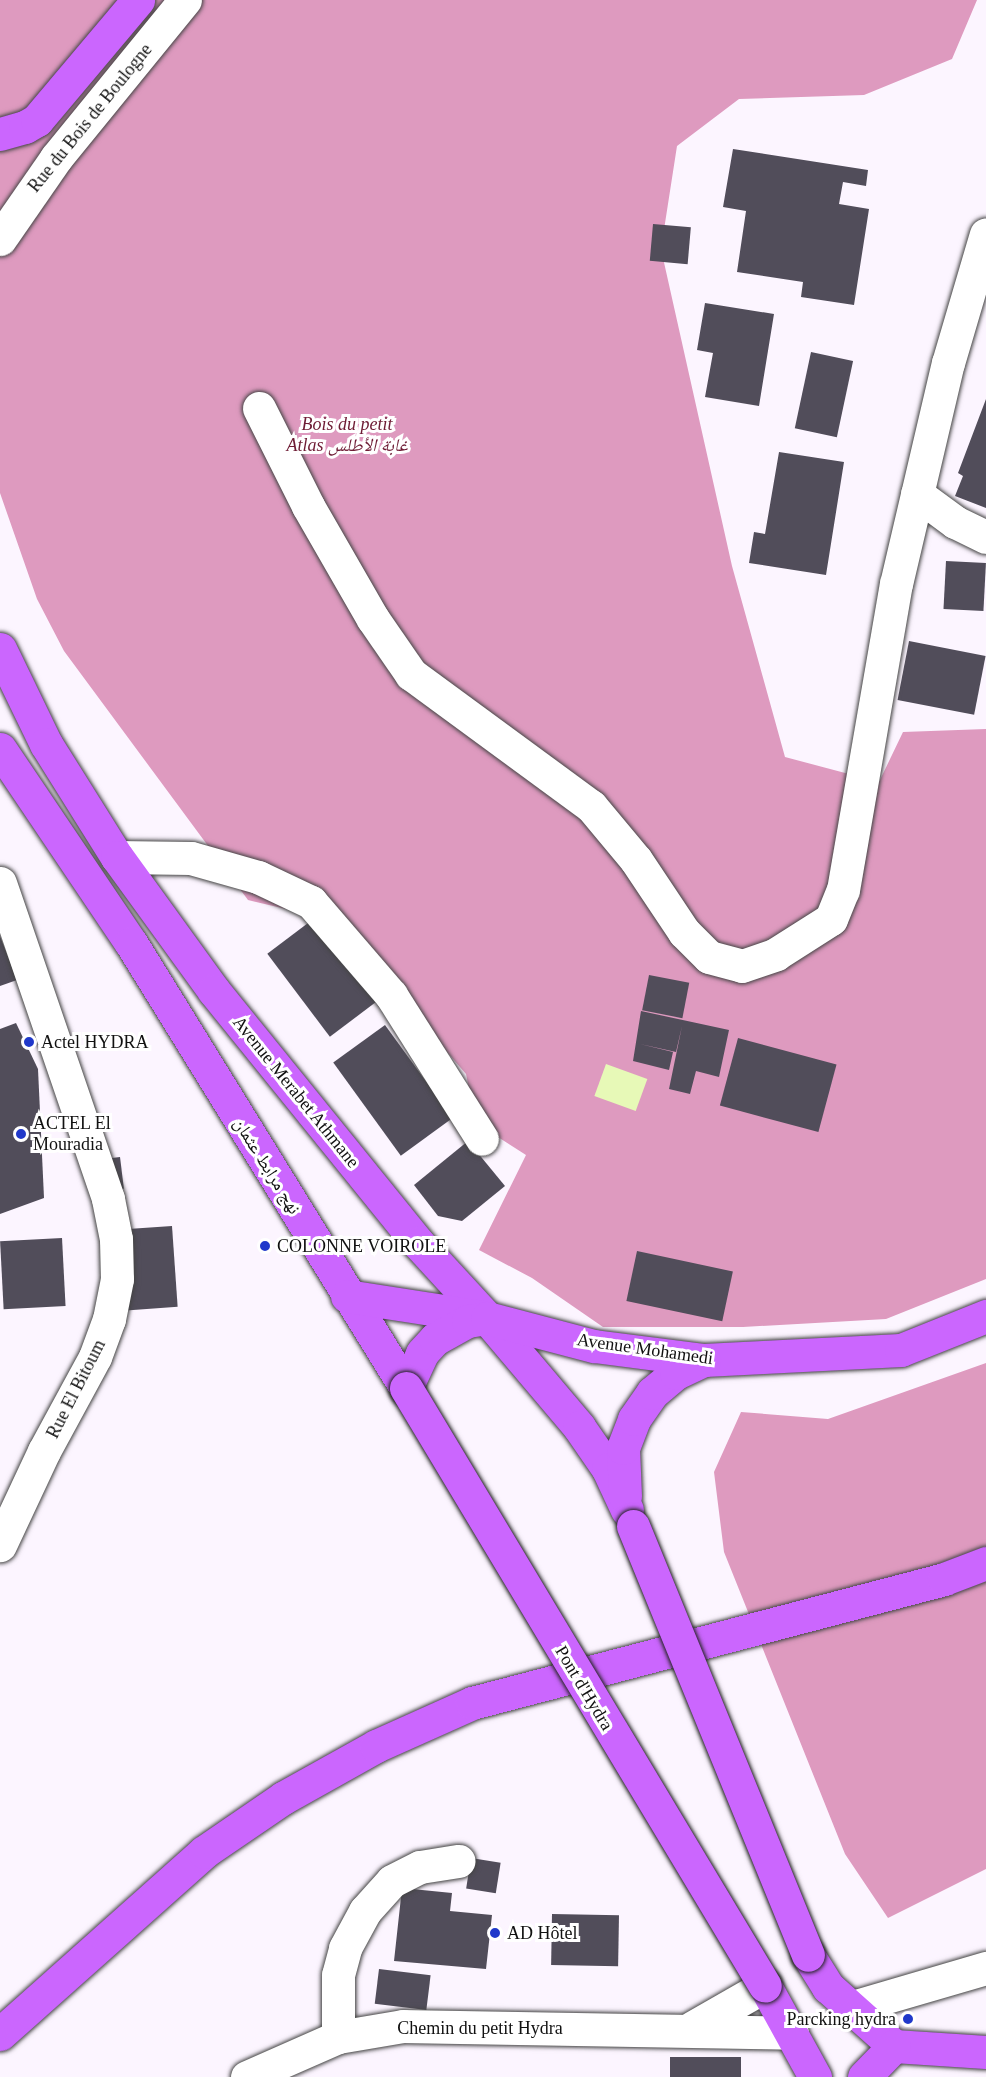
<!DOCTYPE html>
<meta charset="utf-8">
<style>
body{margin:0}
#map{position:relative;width:986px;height:2077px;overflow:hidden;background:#fcf5ff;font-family:"Times New Roman","Noto Naskh Arabic",serif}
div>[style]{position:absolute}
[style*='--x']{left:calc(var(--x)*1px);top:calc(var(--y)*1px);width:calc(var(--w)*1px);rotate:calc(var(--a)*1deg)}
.forest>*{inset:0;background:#de9abf}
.water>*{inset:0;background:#e7f9b7;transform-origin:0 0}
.building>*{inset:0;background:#514d5a;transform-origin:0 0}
.roads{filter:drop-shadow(0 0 2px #444) drop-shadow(0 0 2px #444)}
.minor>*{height:33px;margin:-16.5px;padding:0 16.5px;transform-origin:16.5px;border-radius:16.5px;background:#fff}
.major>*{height:33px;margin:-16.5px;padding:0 16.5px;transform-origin:16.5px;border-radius:16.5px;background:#cb66fe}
.bridges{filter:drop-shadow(0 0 2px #222) drop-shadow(0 0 2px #222)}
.major-bridge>*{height:33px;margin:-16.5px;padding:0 16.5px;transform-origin:16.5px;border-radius:16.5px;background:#cb66fe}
.dots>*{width:16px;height:16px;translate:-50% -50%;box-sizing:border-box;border:3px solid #fff;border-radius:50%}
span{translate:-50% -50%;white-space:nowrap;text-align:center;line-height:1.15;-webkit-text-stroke:6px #fff;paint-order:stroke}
.street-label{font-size:18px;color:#111}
.park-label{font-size:18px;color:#6e1c35;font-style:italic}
.poi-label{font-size:18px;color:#111}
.left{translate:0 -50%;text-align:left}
.right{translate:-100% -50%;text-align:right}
</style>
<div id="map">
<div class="forest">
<i style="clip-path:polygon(0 0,977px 0,952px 59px,864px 95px,739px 99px,677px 146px,661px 249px,732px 566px,785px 757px,879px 782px,903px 732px,986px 729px,986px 1279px,886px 1319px,743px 1327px,603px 1327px,532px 1278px,479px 1250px,526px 1155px,476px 1123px,466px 1074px,333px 920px,248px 900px,64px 651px,37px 599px,0 493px)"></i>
<i style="clip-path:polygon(986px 1363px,986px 1869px,888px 1918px,845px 1854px,724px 1552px,714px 1472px,741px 1412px,828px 1419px)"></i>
</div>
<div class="water">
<i style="left:606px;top:1064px;width:44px;height:34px;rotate:20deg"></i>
</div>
<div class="building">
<i style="clip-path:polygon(733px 149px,868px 170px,866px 186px,843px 182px,839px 204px,869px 209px,854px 305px,801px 297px,803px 282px,737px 272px,746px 211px,723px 207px)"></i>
<i style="left:653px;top:224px;width:38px;height:37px;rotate:5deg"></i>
<i style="clip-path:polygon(705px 303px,774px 314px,759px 406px,705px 397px,713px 353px,697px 350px)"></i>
<i style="left:811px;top:352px;width:43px;height:78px;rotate:12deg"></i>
<i style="clip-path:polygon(986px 399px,986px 508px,955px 496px,963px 476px,958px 473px)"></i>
<i style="clip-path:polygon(779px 452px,844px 462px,826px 575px,749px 563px,754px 532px,765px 534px)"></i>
<i style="left:946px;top:561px;width:40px;height:48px;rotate:3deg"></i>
<i style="left:909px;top:641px;width:78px;height:60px;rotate:11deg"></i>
<i style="left:316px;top:917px;width:104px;height:61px;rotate:53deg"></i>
<i style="clip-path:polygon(0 936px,17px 980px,0 986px)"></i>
<i style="left:649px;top:975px;width:41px;height:36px;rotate:11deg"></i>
<i style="clip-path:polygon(641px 1011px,729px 1030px,719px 1077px,696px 1071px,690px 1094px,669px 1089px,682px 1026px,676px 1052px,640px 1044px,673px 1052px,669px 1070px,633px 1061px)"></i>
<i style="clip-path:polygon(16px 1023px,38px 1069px,44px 1198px,0 1214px,0 1029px)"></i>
<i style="left:385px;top:1025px;width:115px;height:64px;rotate:54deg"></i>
<i style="left:738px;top:1038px;width:102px;height:70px;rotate:15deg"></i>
<i style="clip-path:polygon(468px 1141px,505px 1186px,462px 1221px,438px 1216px,414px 1185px)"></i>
<i style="left:120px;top:1157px;width:32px;height:16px;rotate:83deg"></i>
<i style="left:172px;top:1226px;width:81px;height:55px;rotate:86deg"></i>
<i style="left:62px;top:1238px;width:68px;height:62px;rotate:87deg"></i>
<i style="left:637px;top:1251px;width:98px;height:51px;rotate:12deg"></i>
<i style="left:471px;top:1858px;width:30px;height:31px;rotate:9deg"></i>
<i style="clip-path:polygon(402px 1888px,452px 1893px,450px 1911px,492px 1915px,486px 1969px,394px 1961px)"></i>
<i style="left:552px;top:1914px;width:67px;height:51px;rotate:1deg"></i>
<i style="left:379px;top:1969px;width:52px;height:35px;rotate:7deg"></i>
<i style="left:670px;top:2057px;width:71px;height:20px"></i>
</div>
<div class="roads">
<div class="minor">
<i style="--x:0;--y:239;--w:98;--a:-55.3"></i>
<i style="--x:56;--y:158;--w:204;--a:-50.8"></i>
<i style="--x:259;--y:408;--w:110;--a:63.4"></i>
<i style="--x:308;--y:506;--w:130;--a:60.1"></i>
<i style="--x:373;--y:619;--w:67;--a:55.4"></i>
<i style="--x:411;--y:674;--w:223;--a:36.3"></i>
<i style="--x:591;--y:806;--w:70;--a:50.2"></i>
<i style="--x:636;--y:860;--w:87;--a:56.3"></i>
<i style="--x:684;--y:932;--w:35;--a:45"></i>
<i style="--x:709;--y:957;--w:34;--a:15"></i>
<i style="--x:742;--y:966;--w:36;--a:-19"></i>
<i style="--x:776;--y:954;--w:65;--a:-32.5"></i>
<i style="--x:831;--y:919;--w:31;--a:-68"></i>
<i style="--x:843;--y:890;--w:311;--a:-80.2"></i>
<i style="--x:896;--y:584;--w:227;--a:-76.8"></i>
<i style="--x:948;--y:363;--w:134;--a:-73.6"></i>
<i style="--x:917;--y:494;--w:47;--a:36.4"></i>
<i style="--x:955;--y:522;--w:34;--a:26"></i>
<i style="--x:117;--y:857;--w:74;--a:0.8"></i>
<i style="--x:191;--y:858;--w:70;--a:15.8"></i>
<i style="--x:258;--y:877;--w:59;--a:25.3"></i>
<i style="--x:311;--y:902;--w:123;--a:49.3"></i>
<i style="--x:391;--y:995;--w:170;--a:57.7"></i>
<i style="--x:0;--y:883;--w:334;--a:71.1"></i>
<i style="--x:108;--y:1199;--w:41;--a:78.7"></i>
<i style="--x:116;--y:1239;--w:40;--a:88.6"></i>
<i style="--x:117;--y:1279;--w:41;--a:101.3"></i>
<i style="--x:109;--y:1319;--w:40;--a:110.2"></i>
<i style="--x:95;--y:1357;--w:107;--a:118.5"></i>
<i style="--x:44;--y:1451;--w:104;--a:115.1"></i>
<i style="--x:849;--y:2008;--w:143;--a:-16.3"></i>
<i style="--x:693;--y:2027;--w:83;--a:-29.7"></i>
<i style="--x:338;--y:2037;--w:62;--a:-90"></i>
<i style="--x:338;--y:1975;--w:28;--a:-75"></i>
<i style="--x:345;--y:1948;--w:42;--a:-61.6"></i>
<i style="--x:365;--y:1911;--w:40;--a:-48"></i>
<i style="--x:392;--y:1881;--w:31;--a:-27"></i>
<i style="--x:420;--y:1867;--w:39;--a:-9"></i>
<i style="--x:247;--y:2077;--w:99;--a:-23.7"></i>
<i style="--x:338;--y:2037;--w:66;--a:-9.6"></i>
<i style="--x:403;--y:2026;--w:389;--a:1"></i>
</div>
<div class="major">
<i style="--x:0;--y:134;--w:26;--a:-16"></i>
<i style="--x:25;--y:127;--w:14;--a:-30"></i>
<i style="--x:37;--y:120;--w:157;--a:-49.9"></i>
<i style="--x:0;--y:649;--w:106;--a:64.2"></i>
<i style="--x:46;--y:744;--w:133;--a:57.9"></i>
<i style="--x:117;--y:857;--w:165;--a:54.1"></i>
<i style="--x:214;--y:991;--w:324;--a:51"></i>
<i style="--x:418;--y:1243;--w:102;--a:47.4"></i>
<i style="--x:487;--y:1318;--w:143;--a:49.8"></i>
<i style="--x:579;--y:1427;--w:51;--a:55.4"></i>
<i style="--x:608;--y:1469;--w:45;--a:65.1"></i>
<i style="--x:0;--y:749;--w:234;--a:56"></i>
<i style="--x:131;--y:943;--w:523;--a:58.28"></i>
<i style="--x:347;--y:1296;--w:137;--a:8.8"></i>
<i style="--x:406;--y:1388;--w:38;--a:-65"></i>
<i style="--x:422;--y:1353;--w:19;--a:-47"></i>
<i style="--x:435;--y:1339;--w:38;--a:-29"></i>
<i style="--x:468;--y:1321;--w:19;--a:-9"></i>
<i style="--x:487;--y:1318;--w:111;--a:14.7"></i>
<i style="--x:594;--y:1346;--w:111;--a:7.3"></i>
<i style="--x:704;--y:1360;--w:197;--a:-2.9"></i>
<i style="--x:901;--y:1350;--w:92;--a:-21.8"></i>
<i style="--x:625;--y:1496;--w:48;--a:-92.4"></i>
<i style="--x:623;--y:1448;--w:31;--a:-69"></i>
<i style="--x:634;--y:1419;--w:32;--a:-55"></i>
<i style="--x:652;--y:1393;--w:31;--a:-40"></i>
<i style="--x:676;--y:1373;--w:31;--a:-25"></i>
<i style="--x:808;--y:1955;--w:38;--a:58"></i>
<i style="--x:828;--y:1987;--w:89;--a:41.8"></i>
<i style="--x:765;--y:1986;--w:104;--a:61.2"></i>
<i style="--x:0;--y:2034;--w:273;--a:-41.7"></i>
<i style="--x:204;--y:1852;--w:96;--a:-34.4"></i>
<i style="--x:283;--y:1798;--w:107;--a:-29.2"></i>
<i style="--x:376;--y:1746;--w:105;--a:-24.1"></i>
<i style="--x:472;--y:1703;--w:488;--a:-14.7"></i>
<i style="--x:944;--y:1579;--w:45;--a:-20.9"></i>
<i style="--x:894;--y:2046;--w:92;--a:3.7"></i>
<i style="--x:864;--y:2077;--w:43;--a:-45.9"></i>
</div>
</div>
<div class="bridges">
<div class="major-bridge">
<i style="--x:406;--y:1388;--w:697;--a:59.02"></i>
<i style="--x:633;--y:1526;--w:463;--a:67.8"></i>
</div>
</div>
<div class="dots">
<i style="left:29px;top:1042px;background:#2038ca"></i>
<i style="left:21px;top:1134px;background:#2038ca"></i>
<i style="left:265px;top:1246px;background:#2038ca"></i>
<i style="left:495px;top:1933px;background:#2038ca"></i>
<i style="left:908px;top:2019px;background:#2038ca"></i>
</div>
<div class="street-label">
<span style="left:90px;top:118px;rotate:-51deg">Rue du Bois de Boulogne</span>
<span style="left:296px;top:1092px;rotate:51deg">Avenue Merabet Athmane</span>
<span style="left:267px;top:1166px;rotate:58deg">نهج مرابط عثمان</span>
<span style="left:645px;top:1349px;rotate:8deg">Avenue Mohamedi</span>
<span style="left:76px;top:1389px;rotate:-63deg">Rue El Bitoum</span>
<span style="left:584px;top:1688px;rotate:59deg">Pont d'Hydra</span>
<span style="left:480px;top:2028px">Chemin du petit Hydra</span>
</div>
<div class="park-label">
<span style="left:347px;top:435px">Bois du petit<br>Atlas غابة الأطلس</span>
</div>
<div class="poi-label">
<span class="left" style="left:41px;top:1042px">Actel HYDRA</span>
<span class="left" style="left:33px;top:1134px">ACTEL El<br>Mouradia</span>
<span class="left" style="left:277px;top:1246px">COLONNE VOIROLE</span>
<span class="left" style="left:507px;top:1933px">AD Hôtel</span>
<span class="right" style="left:896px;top:2019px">Parcking hydra</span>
</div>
</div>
